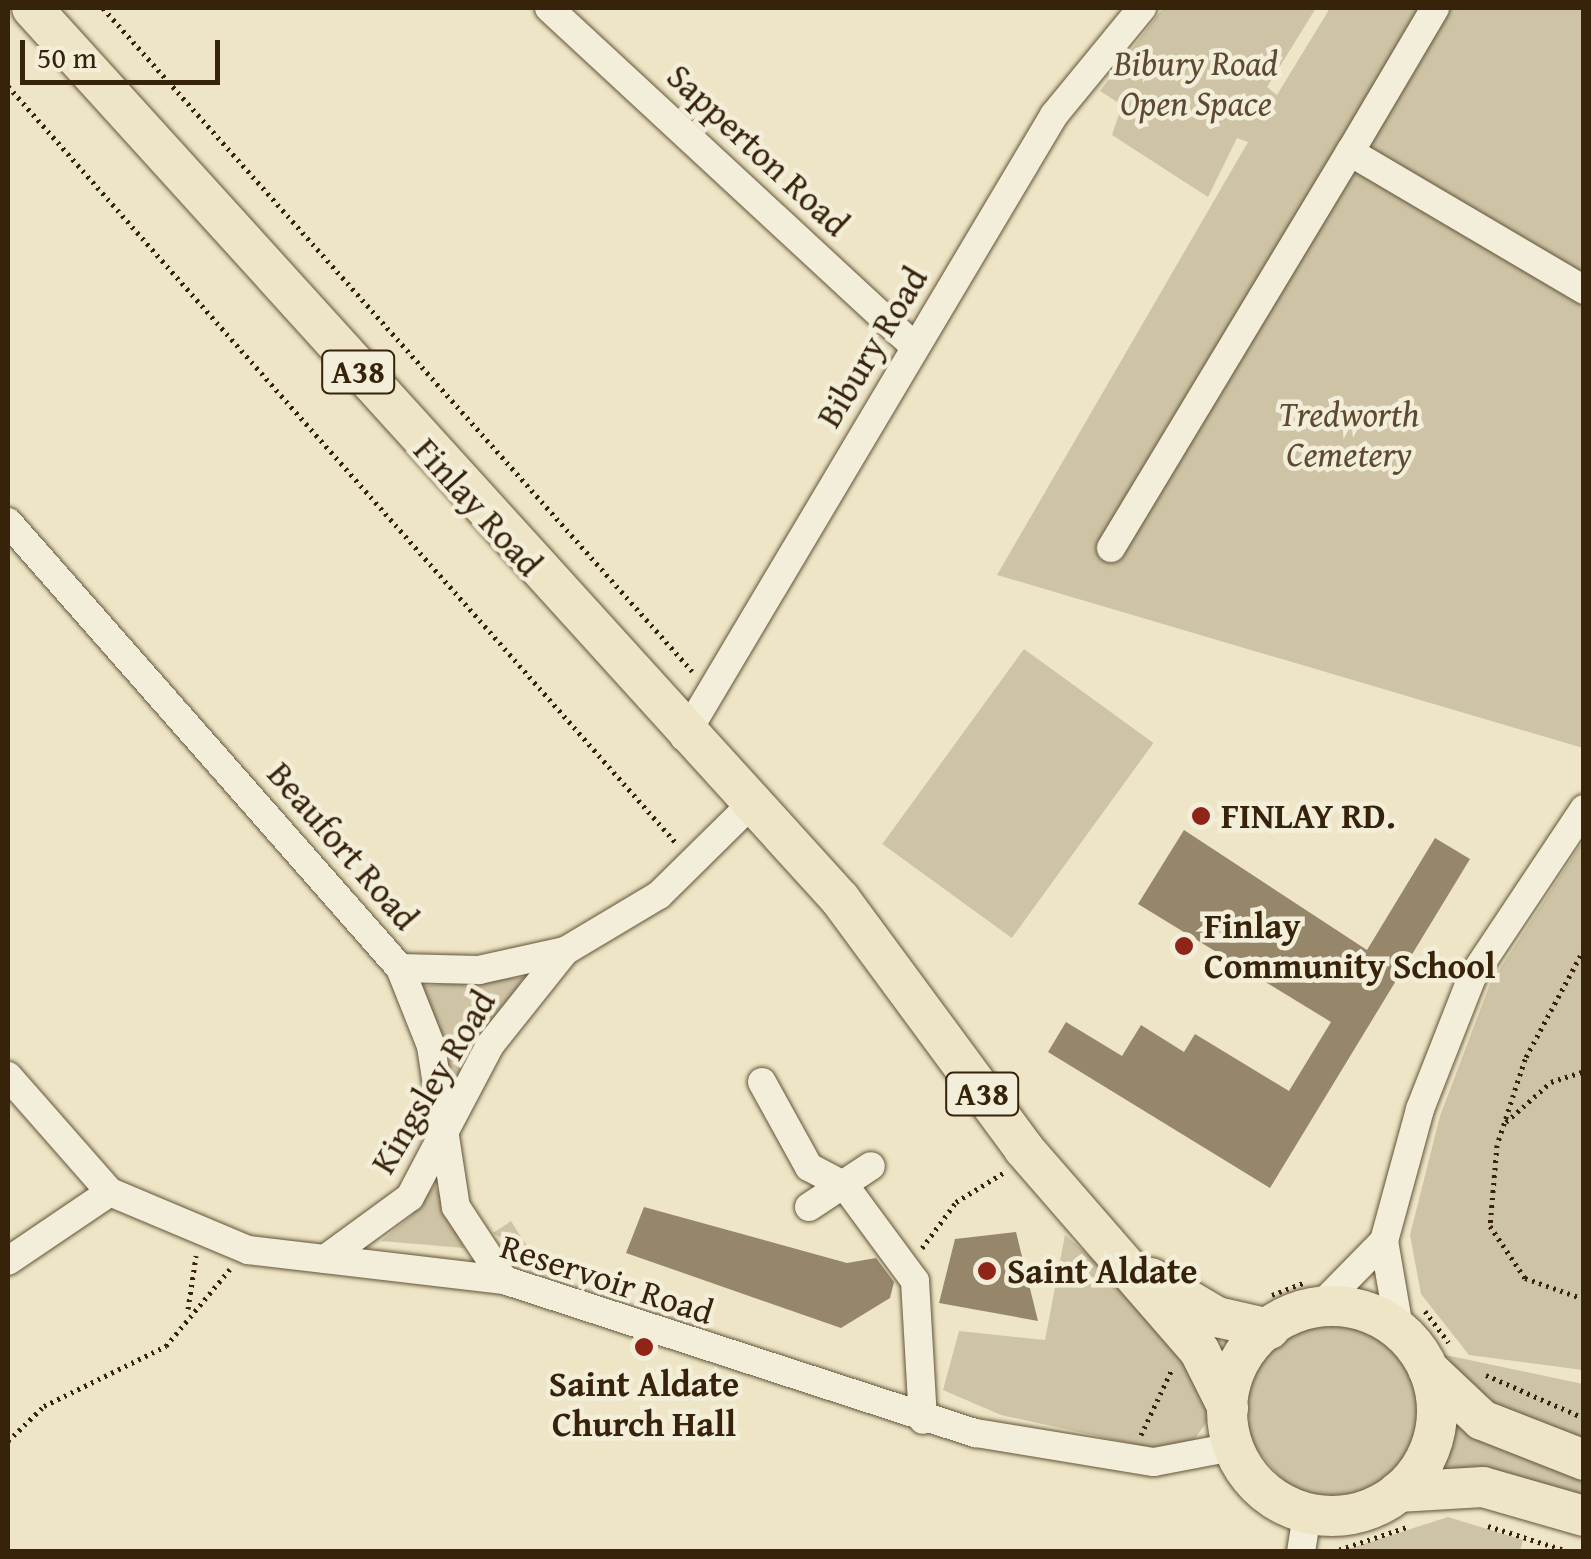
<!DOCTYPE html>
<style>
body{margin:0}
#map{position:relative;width:1591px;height:1559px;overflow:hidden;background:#ede5c5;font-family:"Gentium Book Plus",serif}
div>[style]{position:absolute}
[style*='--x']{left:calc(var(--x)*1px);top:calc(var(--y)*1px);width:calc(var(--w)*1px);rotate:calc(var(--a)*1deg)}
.green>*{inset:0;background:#cec4a5;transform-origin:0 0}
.building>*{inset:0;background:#96876b}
.path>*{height:5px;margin-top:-2.5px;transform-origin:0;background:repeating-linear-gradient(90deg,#37220a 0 2.5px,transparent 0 7.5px)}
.roads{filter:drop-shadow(0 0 2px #645339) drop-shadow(0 0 2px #645339)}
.minor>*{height:28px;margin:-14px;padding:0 14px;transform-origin:14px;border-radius:14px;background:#f3eed9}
.highway>*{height:40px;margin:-20px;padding:0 20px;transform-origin:20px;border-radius:20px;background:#ede5c5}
.highway>.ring{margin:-20px;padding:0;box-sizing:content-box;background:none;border:40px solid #ede5c5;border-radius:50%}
.dots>*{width:28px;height:28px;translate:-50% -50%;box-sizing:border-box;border:5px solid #f3eed9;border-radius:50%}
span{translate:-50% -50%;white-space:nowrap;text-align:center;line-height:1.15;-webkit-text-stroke:9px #f3eed9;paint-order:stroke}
.shield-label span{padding:2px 8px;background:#f3eed9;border:2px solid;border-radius:8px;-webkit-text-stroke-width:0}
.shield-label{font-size:32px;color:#37220a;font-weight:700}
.park-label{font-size:35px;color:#5d4a31;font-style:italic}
.street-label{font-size:35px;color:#37220a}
.poi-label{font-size:35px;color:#37220a;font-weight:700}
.left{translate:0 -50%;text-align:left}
.frame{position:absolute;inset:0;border:10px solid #37220a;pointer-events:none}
.scale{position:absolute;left:20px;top:40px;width:200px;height:45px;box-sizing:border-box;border:5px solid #37220a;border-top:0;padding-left:12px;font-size:30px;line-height:35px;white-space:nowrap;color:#37220a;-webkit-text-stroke:8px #f3eed9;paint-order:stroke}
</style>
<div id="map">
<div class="green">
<i style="clip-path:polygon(1163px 8px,1316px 8px,1267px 87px,1277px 95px,1330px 8px,1583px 8px,1583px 748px,997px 575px,1248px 142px,1237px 138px,1208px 197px,1112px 135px,1122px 105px,1100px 91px)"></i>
<i style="left:1024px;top:649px;width:160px;height:241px;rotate:36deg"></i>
<i style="clip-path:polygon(1583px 841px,1583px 1370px,1469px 1355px,1421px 1294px,1410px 1235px,1440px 1116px,1490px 984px)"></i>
<i style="clip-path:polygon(524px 977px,455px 1087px,450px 1085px,422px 986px)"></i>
<i style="clip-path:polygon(435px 1185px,464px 1248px,381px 1241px,410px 1217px)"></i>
<i style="clip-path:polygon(511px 1221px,519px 1234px,537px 1260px,493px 1233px)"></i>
<i style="clip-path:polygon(1065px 1235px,1161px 1318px,1210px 1417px,1194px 1440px,1152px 1448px,1001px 1415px,943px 1390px,959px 1331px,1045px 1340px)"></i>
<i style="clip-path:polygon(1336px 1316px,1390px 1334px,1424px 1382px,1417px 1349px,1583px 1384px,1583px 1516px,1382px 1489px,1320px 1500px,1290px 1489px,1249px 1440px,1248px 1379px,1281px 1333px)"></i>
<i style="clip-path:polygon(1448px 1517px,1523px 1540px,1520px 1551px,1342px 1551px)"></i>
</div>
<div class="building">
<i style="clip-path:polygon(1184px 830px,1367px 950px,1435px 838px,1470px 859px,1270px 1188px,1048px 1052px,1066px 1022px,1122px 1056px,1141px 1025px,1184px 1052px,1195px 1034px,1289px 1091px,1331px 1022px,1138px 904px)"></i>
<i style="clip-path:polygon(644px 1207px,847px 1263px,876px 1258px,894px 1282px,890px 1298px,841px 1328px,626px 1253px)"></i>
<i style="clip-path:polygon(1016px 1232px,1038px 1321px,939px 1303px,955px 1239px)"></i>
</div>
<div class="path">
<i style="--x:103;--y:8;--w:887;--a:48.38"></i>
<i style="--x:8;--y:86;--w:1011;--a:48.57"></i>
<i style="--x:1584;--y:949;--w:125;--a:118.2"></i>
<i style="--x:1525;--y:1059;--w:90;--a:108"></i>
<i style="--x:1497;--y:1145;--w:81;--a:94.9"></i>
<i style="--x:1490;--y:1226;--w:63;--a:56.1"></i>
<i style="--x:1525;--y:1278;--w:63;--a:19.6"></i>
<i style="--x:1506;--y:1122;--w:60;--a:-41.6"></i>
<i style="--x:1551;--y:1082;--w:35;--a:-18"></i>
<i style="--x:922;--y:1248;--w:57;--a:-53.5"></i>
<i style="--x:956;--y:1202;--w:55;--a:-31.7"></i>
<i style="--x:1272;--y:1295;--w:33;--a:-21"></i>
<i style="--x:188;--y:1309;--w:54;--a:-81.4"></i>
<i style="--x:1425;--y:1311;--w:39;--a:53"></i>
<i style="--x:1486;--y:1375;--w:107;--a:23.7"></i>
<i style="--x:1141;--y:1435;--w:73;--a:-64.8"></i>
<i style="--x:8;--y:1441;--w:50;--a:-44.2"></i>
<i style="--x:44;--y:1406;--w:136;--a:-26.2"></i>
<i style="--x:166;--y:1346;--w:100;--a:-50.3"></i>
<i style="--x:1488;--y:1526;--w:87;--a:17.4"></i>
<i style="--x:1332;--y:1552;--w:82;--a:-18.4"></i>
</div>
<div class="roads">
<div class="minor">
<i style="--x:549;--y:8;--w:499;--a:42.8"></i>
<i style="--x:1350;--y:152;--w:167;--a:-59.4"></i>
<i style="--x:8;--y:522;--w:594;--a:48.69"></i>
<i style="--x:400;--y:968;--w:84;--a:68.3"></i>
<i style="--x:431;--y:1046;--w:163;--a:81.2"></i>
<i style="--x:456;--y:1207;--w:87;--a:56.7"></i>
<i style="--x:1111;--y:548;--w:463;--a:-58.9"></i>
<i style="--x:1350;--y:152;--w:272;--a:30.5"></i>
<i style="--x:684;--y:737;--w:724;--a:-59.25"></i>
<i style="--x:1054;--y:115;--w:139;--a:-50.6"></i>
<i style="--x:400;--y:968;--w:79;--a:1.5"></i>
<i style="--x:479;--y:970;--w:88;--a:-12.5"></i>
<i style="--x:8;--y:1076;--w:154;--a:48.7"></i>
<i style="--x:110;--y:1192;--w:150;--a:22.8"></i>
<i style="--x:248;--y:1250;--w:258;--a:6.7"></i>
<i style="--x:504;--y:1280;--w:496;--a:18"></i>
<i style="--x:976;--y:1433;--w:180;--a:9.3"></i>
<i style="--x:1154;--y:1462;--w:80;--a:-10.8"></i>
<i style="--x:762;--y:1082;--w:97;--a:61.1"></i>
<i style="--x:809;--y:1167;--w:41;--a:27.8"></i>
<i style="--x:845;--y:1186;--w:118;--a:53.6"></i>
<i style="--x:915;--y:1281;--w:139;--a:86.7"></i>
<i style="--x:809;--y:1207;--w:74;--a:-33.5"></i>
<i style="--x:1384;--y:1241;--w:88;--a:80.2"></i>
<i style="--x:325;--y:1259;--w:105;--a:-36.1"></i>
<i style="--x:410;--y:1197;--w:172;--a:-62.2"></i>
<i style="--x:490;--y:1045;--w:120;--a:-51.4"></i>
<i style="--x:565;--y:951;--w:109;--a:-30.8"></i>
<i style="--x:659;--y:895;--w:112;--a:-44.6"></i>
<i style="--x:8;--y:1261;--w:123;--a:-34.1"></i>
<i style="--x:1324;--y:1302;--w:86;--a:-45.5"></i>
<i style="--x:1384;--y:1241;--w:137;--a:-74.7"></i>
<i style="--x:1420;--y:1109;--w:142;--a:-68.5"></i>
<i style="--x:1472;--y:977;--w:202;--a:-56.3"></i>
<i style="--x:1301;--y:1552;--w:37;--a:-81"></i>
</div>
<div class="highway">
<i style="--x:32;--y:8;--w:1203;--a:47.8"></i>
<i style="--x:840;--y:899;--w:310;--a:53.6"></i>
<i style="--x:1024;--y:1149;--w:267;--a:49"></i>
<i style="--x:1199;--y:1350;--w:65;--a:63.4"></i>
<i style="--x:1151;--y:1278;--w:77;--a:30.6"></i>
<i style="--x:1217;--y:1317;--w:54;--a:12.8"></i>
<i class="ring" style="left:1227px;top:1306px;width:170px;height:170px"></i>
<i style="--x:1428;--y:1369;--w:74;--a:43.4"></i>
<i style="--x:1482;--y:1420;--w:110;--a:21.4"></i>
<i style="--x:1398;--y:1492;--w:85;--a:-3.4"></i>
<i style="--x:1483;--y:1487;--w:105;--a:16"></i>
</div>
</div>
<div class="dots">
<i style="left:1201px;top:816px;background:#8f2418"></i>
<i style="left:1184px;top:946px;background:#8f2418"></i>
<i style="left:987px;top:1271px;background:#8f2418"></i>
<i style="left:644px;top:1347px;background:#8f2418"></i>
</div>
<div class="shield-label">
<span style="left:358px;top:372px">A38</span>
<span style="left:982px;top:1094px">A38</span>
</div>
<div class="park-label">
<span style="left:1196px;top:83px">Bibury Road<br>Open Space</span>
<span style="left:1349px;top:434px">Tredworth<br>Cemetery</span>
</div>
<div class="street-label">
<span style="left:758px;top:150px;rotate:43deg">Sapperton Road</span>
<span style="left:872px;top:347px;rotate:-59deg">Bibury Road</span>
<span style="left:478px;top:507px;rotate:48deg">Finlay Road</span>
<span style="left:343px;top:846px;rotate:49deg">Beaufort Road</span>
<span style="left:433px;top:1082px;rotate:-59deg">Kingsley Road</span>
<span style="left:607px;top:1279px;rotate:18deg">Reservoir Road</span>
</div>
<div class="poi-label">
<span class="left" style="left:1221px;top:816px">FINLAY RD.</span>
<span class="left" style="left:1204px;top:946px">Finlay<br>Community School</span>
<span class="left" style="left:1007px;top:1271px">Saint Aldate</span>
<span style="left:644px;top:1404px">Saint Aldate<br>Church Hall</span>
</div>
<div class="frame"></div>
<div class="scale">50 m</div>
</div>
